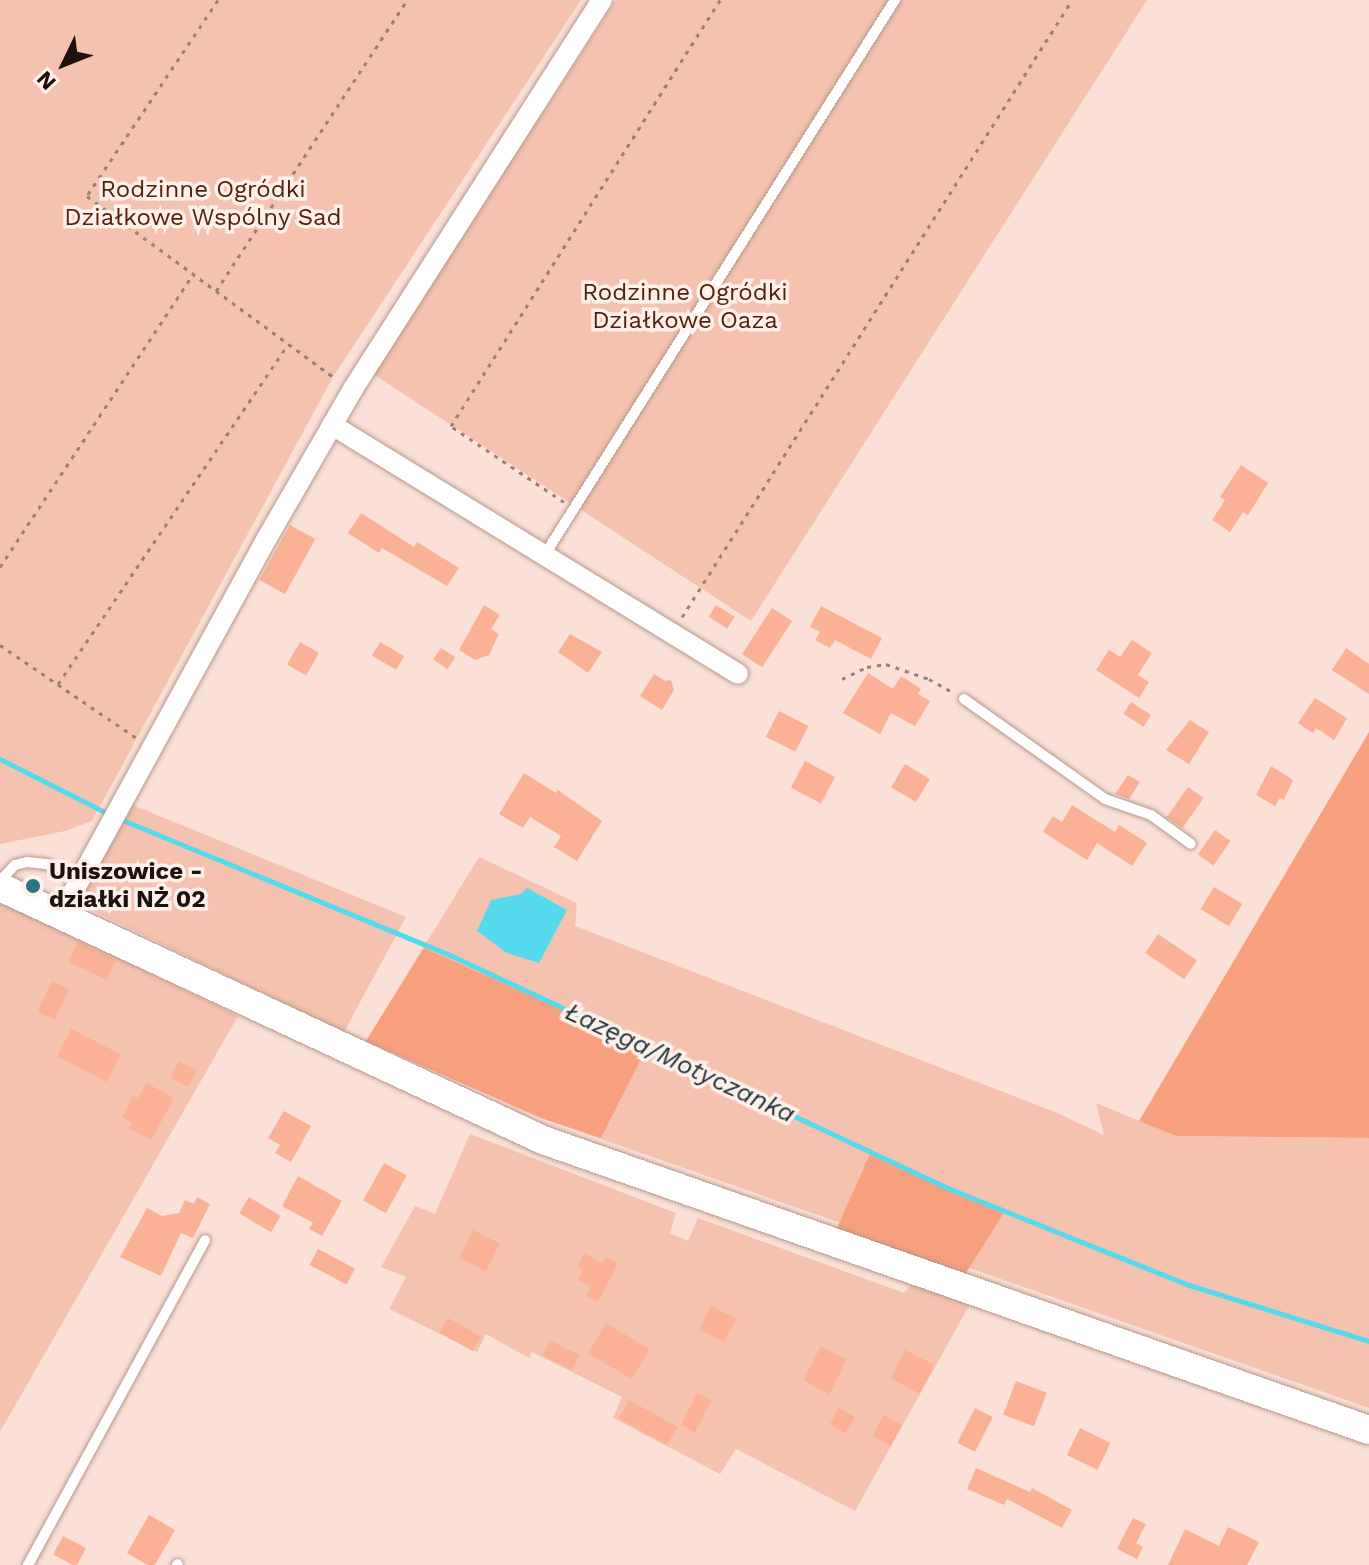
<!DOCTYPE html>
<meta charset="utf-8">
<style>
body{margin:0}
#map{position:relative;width:1369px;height:1565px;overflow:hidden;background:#fae0d6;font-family:"Work Sans",sans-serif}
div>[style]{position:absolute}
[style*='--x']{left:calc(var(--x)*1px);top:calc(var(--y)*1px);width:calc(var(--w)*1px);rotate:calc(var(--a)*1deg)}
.green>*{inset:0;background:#f5c2af}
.forest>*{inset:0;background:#f89f7d}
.water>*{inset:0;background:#55daed}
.stream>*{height:5px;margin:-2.5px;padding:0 2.5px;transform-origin:2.5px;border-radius:2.5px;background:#55daed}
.building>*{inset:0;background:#fab196;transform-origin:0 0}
.path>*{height:3px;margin-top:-1.5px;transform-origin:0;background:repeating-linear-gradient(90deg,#95827b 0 4px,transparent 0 10px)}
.roads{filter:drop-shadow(0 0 2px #b7988c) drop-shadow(0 0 2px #b7988c)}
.lane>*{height:10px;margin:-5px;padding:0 5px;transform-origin:5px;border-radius:5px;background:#fff}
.street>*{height:20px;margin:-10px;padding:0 10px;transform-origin:10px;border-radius:10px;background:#fff}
.secondary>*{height:28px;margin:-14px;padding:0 14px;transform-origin:14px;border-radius:14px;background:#fff}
.dots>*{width:22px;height:22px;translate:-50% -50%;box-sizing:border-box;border:4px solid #fef0eb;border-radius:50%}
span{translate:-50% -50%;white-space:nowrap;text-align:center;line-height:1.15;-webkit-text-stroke:7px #fef0eb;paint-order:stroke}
.park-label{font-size:24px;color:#551e06}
.poi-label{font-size:24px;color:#1c110d;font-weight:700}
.left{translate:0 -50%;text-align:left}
.water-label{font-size:26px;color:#1d3437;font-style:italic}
.north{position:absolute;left:24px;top:24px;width:80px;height:80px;-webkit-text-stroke:6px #fef0eb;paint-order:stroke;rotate:227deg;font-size:22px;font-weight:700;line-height:32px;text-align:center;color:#1c110d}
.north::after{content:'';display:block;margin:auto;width:28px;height:36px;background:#1c110d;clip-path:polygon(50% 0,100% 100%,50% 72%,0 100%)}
</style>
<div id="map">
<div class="green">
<i style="clip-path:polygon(0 0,581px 0,333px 377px,92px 821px,65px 831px,0 844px)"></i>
<i style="clip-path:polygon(616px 0,1147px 0,751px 621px,373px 374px)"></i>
<i style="clip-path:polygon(128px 803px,406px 917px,344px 1032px,77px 903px)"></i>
<i style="clip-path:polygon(479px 857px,577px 903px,575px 926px,1055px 1112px,1104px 1135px,1096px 1103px,1176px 1136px,1369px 1138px,1369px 1408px,541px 1118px,366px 1041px)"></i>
<i style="clip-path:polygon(0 900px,238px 1016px,0 1432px)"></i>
<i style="clip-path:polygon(470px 1134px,676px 1213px,670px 1233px,688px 1241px,698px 1218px,904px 1293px,912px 1284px,970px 1304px,855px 1511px,736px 1449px,720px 1474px,613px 1418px,622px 1397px,532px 1352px,529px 1358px,486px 1334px,477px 1352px,389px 1309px,406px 1277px,381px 1267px,415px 1206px,435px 1214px)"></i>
</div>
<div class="forest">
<i style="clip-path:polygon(1369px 732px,1369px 1138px,1176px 1136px,1139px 1121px)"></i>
<i style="clip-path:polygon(424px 948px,647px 1047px,601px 1138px,541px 1118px,366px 1041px)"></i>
<i style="clip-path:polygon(871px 1152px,1005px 1211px,964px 1276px,836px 1230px)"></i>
</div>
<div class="water">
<i style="clip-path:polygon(527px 888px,567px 910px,539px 963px,507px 953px,477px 931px,491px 900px,521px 894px)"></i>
</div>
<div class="stream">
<i style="--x:0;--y:759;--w:124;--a:26.8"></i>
<i style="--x:120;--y:819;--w:361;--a:22.4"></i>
<i style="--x:454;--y:957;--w:548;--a:25.07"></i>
<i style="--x:950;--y:1189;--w:258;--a:21.9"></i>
<i style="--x:1189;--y:1285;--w:189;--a:17.3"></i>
</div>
<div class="building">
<i style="clip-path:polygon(1241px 465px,1268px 483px,1248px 515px,1243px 512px,1230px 532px,1212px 520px,1225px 500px,1220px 497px)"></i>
<i style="clip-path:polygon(361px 513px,414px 547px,417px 542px,459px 568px,447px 586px,382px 548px,379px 553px,348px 533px)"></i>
<i style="left:290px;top:525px;width:29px;height:63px;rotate:29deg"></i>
<i style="clip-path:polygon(484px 605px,500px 615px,491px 629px,499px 634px,489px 655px,475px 660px,459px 650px)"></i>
<i style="left:716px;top:605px;width:22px;height:14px;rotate:32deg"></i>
<i style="clip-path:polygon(821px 606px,882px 638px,871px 659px,835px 640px,830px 648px,815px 640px,820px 632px,810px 627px)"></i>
<i style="left:772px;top:608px;width:24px;height:55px;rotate:33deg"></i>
<i style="clip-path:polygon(570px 634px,602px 652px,588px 673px,558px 652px)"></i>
<i style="clip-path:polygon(1132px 640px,1152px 653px,1138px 675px,1149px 682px,1139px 698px,1096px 670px,1109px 650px,1120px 657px)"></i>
<i style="left:300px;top:642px;width:22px;height:26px;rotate:30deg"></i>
<i style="left:380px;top:642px;width:28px;height:16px;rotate:30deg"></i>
<i style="left:441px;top:648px;width:17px;height:14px;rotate:33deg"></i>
<i style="clip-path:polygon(1346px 648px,1369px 664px,1369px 694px,1332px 670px)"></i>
<i style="clip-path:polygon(868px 673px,893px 689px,901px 676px,921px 689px,918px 694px,930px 701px,915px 726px,891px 713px,880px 734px,843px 713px)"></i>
<i style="clip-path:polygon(654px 674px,665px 681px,671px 680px,674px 690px,662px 710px,640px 696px)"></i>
<i style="clip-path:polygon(1315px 698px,1347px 718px,1334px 740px,1316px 728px,1313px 733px,1298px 723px)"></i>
<i style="left:1131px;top:702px;width:24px;height:14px;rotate:33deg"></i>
<i style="left:779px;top:711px;width:33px;height:29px;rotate:27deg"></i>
<i style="clip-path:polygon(1190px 720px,1209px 732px,1189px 764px,1166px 750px)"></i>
<i style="left:805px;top:761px;width:34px;height:30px;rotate:28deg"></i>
<i style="left:905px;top:764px;width:29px;height:27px;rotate:31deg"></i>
<i style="clip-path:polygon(1271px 766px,1293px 780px,1284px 800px,1280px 798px,1275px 806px,1256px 795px)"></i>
<i style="clip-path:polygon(524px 773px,556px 793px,558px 790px,602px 821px,577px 861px,554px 847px,561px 836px,530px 817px,523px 828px,499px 814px)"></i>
<i style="clip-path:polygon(1128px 775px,1140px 782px,1129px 799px,1115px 794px)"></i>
<i style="left:1188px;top:787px;width:19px;height:37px;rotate:35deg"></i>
<i style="clip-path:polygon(1072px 805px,1115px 832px,1119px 825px,1147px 843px,1132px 866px,1097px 843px,1087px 860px,1043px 832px,1053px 816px,1062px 822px)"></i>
<i style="left:1215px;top:830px;width:19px;height:30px;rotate:35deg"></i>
<i style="left:1214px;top:887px;width:33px;height:26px;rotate:31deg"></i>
<i style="left:1158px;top:934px;width:47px;height:23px;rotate:34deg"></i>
<i style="left:78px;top:942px;width:42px;height:22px;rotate:25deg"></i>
<i style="left:52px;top:981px;width:19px;height:34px;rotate:25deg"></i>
<i style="left:71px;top:1029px;width:56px;height:31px;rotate:27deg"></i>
<i style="left:179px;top:1061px;width:20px;height:19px;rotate:27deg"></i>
<i style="clip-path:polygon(146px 1083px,174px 1098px,151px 1140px,129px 1129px,132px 1123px,122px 1117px,133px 1096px,138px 1098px)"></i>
<i style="clip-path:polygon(284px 1111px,311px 1126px,291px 1162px,275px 1153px,280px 1145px,268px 1138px)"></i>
<i style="left:384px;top:1163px;width:26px;height:43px;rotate:29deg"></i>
<i style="clip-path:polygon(298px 1176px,342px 1201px,322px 1236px,309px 1229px,313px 1223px,282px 1206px)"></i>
<i style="clip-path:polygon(197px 1197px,210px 1204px,193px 1238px,181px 1233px,161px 1276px,120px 1257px,147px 1208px,162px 1216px,179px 1213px,185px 1200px,194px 1204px)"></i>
<i style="left:249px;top:1197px;width:37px;height:19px;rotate:31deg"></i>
<i style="left:473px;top:1230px;width:30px;height:31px;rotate:27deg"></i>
<i style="left:318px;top:1249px;width:42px;height:18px;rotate:28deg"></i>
<i style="clip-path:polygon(584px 1253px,603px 1263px,606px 1257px,618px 1263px,598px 1302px,586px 1296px,591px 1287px,578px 1280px,583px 1269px,578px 1266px)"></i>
<i style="left:711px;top:1306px;width:28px;height:26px;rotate:27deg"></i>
<i style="left:448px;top:1318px;width:38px;height:17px;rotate:29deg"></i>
<i style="left:606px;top:1323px;width:51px;height:35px;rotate:31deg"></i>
<i style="left:550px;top:1340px;width:33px;height:17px;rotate:27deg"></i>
<i style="left:821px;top:1346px;width:29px;height:39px;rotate:27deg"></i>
<i style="left:905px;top:1350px;width:33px;height:32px;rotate:27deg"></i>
<i style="left:1016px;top:1381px;width:33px;height:36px;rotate:21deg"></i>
<i style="left:697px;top:1393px;width:16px;height:36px;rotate:27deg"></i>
<i style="left:629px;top:1400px;width:55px;height:21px;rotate:29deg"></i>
<i style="left:839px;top:1408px;width:18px;height:19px;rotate:29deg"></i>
<i style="left:975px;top:1408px;width:20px;height:39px;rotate:27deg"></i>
<i style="left:884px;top:1415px;width:21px;height:24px;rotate:29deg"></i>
<i style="left:1080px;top:1428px;width:34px;height:30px;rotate:26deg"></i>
<i style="clip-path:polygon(976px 1468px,1030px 1492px,1032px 1488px,1072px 1510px,1062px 1528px,1007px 1499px,1004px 1505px,967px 1489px)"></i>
<i style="left:149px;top:1515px;width:30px;height:44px;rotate:30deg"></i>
<i style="clip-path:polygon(1133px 1518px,1146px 1524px,1136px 1543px,1143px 1547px,1137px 1559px,1117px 1549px)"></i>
<i style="clip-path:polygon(1228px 1527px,1259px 1542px,1247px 1565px,1168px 1565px,1185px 1529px,1219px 1546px)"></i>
<i style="left:63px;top:1536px;width:26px;height:21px;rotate:28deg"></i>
</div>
<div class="path">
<i style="--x:218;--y:0;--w:236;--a:123.8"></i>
<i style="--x:87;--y:196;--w:309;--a:36.3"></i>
<i style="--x:216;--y:291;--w:348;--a:-56.7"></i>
<i style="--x:564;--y:502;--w:136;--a:-146.1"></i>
<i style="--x:451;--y:426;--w:504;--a:-57.73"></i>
<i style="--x:0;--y:567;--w:351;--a:-56.6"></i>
<i style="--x:682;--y:617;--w:730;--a:-57.7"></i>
<i style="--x:0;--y:645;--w:167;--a:34.3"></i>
<i style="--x:842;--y:679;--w:28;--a:-26"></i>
<i style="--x:867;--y:667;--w:19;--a:-9"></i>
<i style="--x:886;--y:664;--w:46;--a:19.2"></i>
<i style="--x:929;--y:679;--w:29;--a:29"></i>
<i style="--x:58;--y:684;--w:410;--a:-55.9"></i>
</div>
<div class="roads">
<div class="lane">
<i style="--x:544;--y:556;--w:658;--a:-57.74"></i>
<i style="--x:964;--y:699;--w:173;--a:35.3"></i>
<i style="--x:1105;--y:799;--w:49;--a:19.2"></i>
<i style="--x:1151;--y:815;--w:49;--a:35.9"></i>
<i style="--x:0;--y:881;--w:22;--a:-47"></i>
<i style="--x:15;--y:865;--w:12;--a:-14"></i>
<i style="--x:27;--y:862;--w:19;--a:6"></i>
<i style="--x:46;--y:864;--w:36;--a:24"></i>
<i style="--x:28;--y:1565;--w:370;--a:-61.4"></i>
<i style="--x:177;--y:1565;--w:1;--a:-45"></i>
</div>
<div class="street">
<i style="--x:332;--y:425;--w:476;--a:31.5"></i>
<i style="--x:60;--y:916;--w:431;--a:-61.3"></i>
<i style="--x:267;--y:538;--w:172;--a:-60"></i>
<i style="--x:353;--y:389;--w:462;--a:-57.4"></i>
</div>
<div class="secondary">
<i style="--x:0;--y:887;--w:599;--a:24.98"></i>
<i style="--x:543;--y:1140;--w:875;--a:19.35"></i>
</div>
</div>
<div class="dots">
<i style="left:33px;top:886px;background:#2c747f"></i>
</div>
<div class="park-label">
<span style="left:203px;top:204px">Rodzinne Ogródki<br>Działkowe Wspólny Sad</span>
<span style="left:685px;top:307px">Rodzinne Ogródki<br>Działkowe Oaza</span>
</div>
<div class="poi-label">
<span class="left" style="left:49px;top:886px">Uniszowice -<br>działki NŻ 02</span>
</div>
<div class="water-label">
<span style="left:680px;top:1063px;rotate:25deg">Łazęga/Motyczanka</span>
</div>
<div class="north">N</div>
</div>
